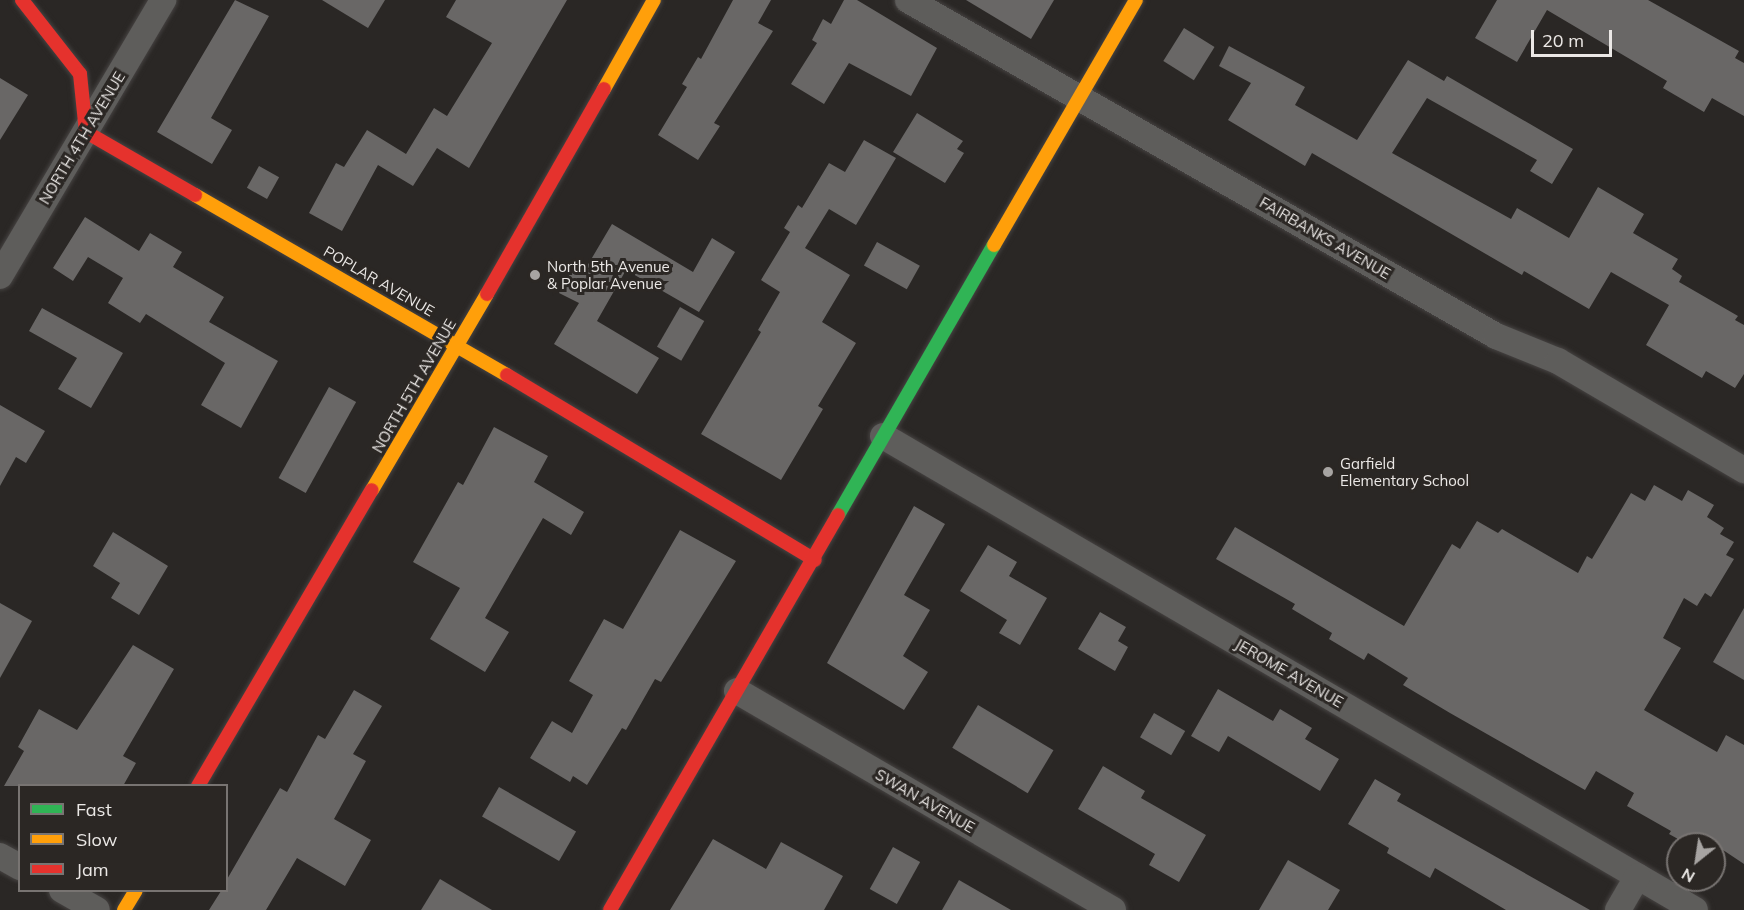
<!DOCTYPE html>
<style>
body{margin:0}
#map{position:relative;width:1744px;height:910px;overflow:hidden;background:#2a2725;font-family:Mulish,sans-serif}
div>[style]{position:absolute}
[style*='--x']{left:calc(var(--x)*1px);top:calc(var(--y)*1px);width:calc(var(--w)*1px);rotate:calc(var(--a)*1deg)}
.building>*{inset:0;background:#696766;transform-origin:0 0}
.roads{filter:drop-shadow(0 0 2px #464342) drop-shadow(0 0 2px #464342)}
.street>*{height:26px;margin:-13px;padding:0 13px;transform-origin:13px;border-radius:13px;background:#5e5d5b}
.fast>*{height:14px;margin:-7px;padding:0 7px;transform-origin:7px;border-radius:7px;background:#30b455}
.slow>*{height:14px;margin:-7px;padding:0 7px;transform-origin:7px;border-radius:7px;background:#ff9f0a}
.jam>*{height:14px;margin:-7px;padding:0 7px;transform-origin:7px;border-radius:7px;background:#e5322d}
.dots>*{width:16px;height:16px;translate:-50% -50%;box-sizing:border-box;border:3px solid #2b2724;border-radius:50%}
span{translate:-50% -50%;white-space:nowrap;text-align:center;line-height:1.15;-webkit-text-stroke:6px #2b2724;paint-order:stroke}
.street-label{font-size:15px;color:#ebe8e6}
.poi-label{font-size:15px;color:#ebe8e6}
.left{translate:0 -50%;text-align:left}
.legend{position:absolute;left:18px;top:784px;width:210px;height:108px;box-sizing:border-box;background:#2b2724;border:2px solid #787472;margin:0;padding:8px 10px;list-style:none;font-size:18px;color:#ebe8e6}
.legend li{display:flex;align-items:center;gap:12px;height:30px}
.legend b{width:30px;border:2px solid #787472}
.north{position:absolute;left:1666px;top:832px;width:60px;height:60px;box-sizing:border-box;background:#2b2724;border:2px solid #787472;border-radius:50%;rotate:210deg;font-size:16px;font-weight:700;line-height:24px;text-align:center;color:#ebe8e6}
.north::after{content:'';display:block;margin:auto;width:21px;height:27px;background:#a7a4a2;clip-path:polygon(50% 0,100% 100%,50% 72%,0 100%)}
.scale{position:absolute;left:1531px;top:30px;width:81px;height:27px;box-sizing:border-box;border:3px solid #ebe8e6;border-top:0;padding-left:8px;font-size:18px;line-height:21px;white-space:nowrap;color:#ebe8e6;-webkit-text-stroke:4px #2b2724;paint-order:stroke}
</style>
<div id="map">
<div class="building">
<i style="clip-path:polygon(235px 0,269px 16px,211px 118px,232px 130px,212px 164px,157px 132px)"></i>
<i style="clip-path:polygon(322px 0,385px 0,368px 28px)"></i>
<i style="clip-path:polygon(456px 0,567px 0,469px 168px,437px 148px,413px 186px,378px 165px,342px 231px,309px 213px,336px 163px,344px 167px,367px 130px,406px 154px,434px 108px,447px 116px,492px 43px,446px 17px)"></i>
<i style="clip-path:polygon(733px 0,771px 0,758px 23px,773px 31px,714px 123px,720px 126px,698px 160px,658px 135px,687px 87px,682px 84px,698px 57px,701px 59px)"></i>
<i style="clip-path:polygon(844px 0,857px 0,937px 48px,911px 96px,849px 63px,824px 104px,791px 84px,817px 43px,812px 40px,823px 19px,831px 24px)"></i>
<i style="clip-path:polygon(966px 0,1054px 0,1031px 39px)"></i>
<i style="clip-path:polygon(1497px 0,1648px 0,1739px 51px,1735px 58px,1744px 63px,1744px 116px,1712px 98px,1704px 112px,1663px 88px,1667px 81px,1547px 10px,1517px 62px,1475px 38px)"></i>
<i style="left:1184px;top:28px;width:36px;height:39px;rotate:32deg"></i>
<i style="clip-path:polygon(1229px 46px,1305px 87px,1295px 105px,1357px 140px,1408px 60px,1444px 81px,1447px 76px,1573px 149px,1552px 184px,1530px 171px,1537px 160px,1427px 98px,1392px 153px,1511px 219px,1517px 208px,1569px 238px,1598px 187px,1644px 214px,1633px 233px,1678px 259px,1672px 269px,1682px 276px,1679px 282px,1738px 316px,1735px 320px,1744px 325px,1744px 374px,1735px 388px,1706px 371px,1702px 378px,1646px 345px,1669px 305px,1611px 272px,1589px 309px,1524px 271px,1522px 275px,1312px 153px,1305px 166px,1228px 120px,1251px 83px,1219px 66px)"></i>
<i style="clip-path:polygon(0 78px,28px 95px,0 140px)"></i>
<i style="clip-path:polygon(917px 113px,963px 141px,957px 149px,964px 153px,945px 183px,893px 152px)"></i>
<i style="clip-path:polygon(864px 140px,896px 158px,856px 225px,829px 209px,805px 248px,850px 275px,822px 322px,856px 343px,818px 406px,823px 409px,781px 480px,701px 434px,761px 332px,758px 330px,780px 292px,761px 280px,790px 232px,784px 228px,798px 205px,802px 208px,829px 163px,845px 172px)"></i>
<i style="left:259px;top:166px;width:23px;height:25px;rotate:29deg"></i>
<i style="clip-path:polygon(85px 217px,139px 251px,150px 233px,182px 252px,173px 267px,224px 297px,209px 322px,278px 361px,241px 428px,201px 405px,225px 363px,146px 314px,140px 323px,108px 303px,123px 278px,88px 257px,73px 281px,53px 268px)"></i>
<i style="clip-path:polygon(612px 224px,693px 272px,712px 238px,735px 252px,699px 312px,626px 270px,597px 321px,659px 358px,637px 394px,554px 344px,579px 303px,559px 293px,576px 263px,586px 268px)"></i>
<i style="left:877px;top:242px;width:49px;height:27px;rotate:29deg"></i>
<i style="left:680px;top:307px;width:28px;height:46px;rotate:30deg"></i>
<i style="clip-path:polygon(42px 308px,123px 353px,91px 408px,58px 389px,77px 358px,29px 331px)"></i>
<i style="left:329px;top:387px;width:31px;height:104px;rotate:29deg"></i>
<i style="clip-path:polygon(0 405px,45px 431px,26px 463px,16px 457px,0 486px)"></i>
<i style="clip-path:polygon(494px 427px,548px 456px,534px 482px,584px 512px,571px 535px,543px 518px,485px 618px,509px 632px,485px 672px,430px 639px,460px 588px,413px 562px,458px 482px,463px 485px)"></i>
<i style="clip-path:polygon(1654px 485px,1682px 501px,1688px 490px,1714px 505px,1707px 517px,1724px 528px,1720px 534px,1734px 542px,1726px 555px,1734px 559px,1711px 597px,1705px 593px,1697px 606px,1684px 598px,1663px 638px,1681px 648px,1644px 710px,1717px 752px,1726px 735px,1744px 745px,1744px 864px,1714px 844px,1687px 844px,1669px 834px,1671px 831px,1627px 806px,1634px 793px,1596px 771px,1585px 790px,1450px 713px,1403px 685px,1408px 678px,1368px 653px,1364px 660px,1329px 639px,1332px 633px,1292px 609px,1295px 604px,1216px 559px,1235px 527px,1404px 626px,1452px 544px,1460px 549px,1477px 521px,1498px 533px,1502px 529px,1578px 573px,1587px 556px,1592px 559px,1631px 493px,1645px 501px)"></i>
<i style="clip-path:polygon(914px 506px,945px 524px,904px 595px,930px 610px,903px 656px,928px 672px,904px 710px,827px 663px)"></i>
<i style="clip-path:polygon(680px 530px,736px 561px,661px 682px,655px 679px,626px 730px,622px 728px,587px 785px,573px 776px,570px 782px,530px 758px,552px 721px,572px 733px,593px 695px,569px 681px,604px 619px,623px 629px)"></i>
<i style="clip-path:polygon(113px 532px,168px 566px,139px 615px,111px 598px,120px 583px,93px 566px)"></i>
<i style="clip-path:polygon(988px 545px,1017px 562px,1009px 576px,1047px 598px,1020px 645px,999px 633px,1007px 620px,960px 591px)"></i>
<i style="clip-path:polygon(0 603px,32px 621px,0 678px)"></i>
<i style="clip-path:polygon(1744px 608px,1744px 680px,1713px 662px)"></i>
<i style="clip-path:polygon(1100px 612px,1126px 627px,1118px 641px,1128px 647px,1115px 671px,1078px 649px)"></i>
<i style="clip-path:polygon(133px 645px,174px 669px,123px 756px,136px 763px,123px 786px,4px 786px,24px 751px,18px 747px,39px 709px,77px 730px)"></i>
<i style="clip-path:polygon(1218px 689px,1273px 721px,1280px 709px,1312px 728px,1305px 739px,1339px 759px,1320px 791px,1228px 736px,1219px 752px,1191px 736px)"></i>
<i style="clip-path:polygon(354px 690px,382px 706px,353px 754px,366px 761px,334px 819px,371px 840px,345px 886px,297px 858px,266px 910px,209px 910px,221px 891px,226px 891px,226px 881px,280px 788px,287px 792px,318px 735px,325px 739px)"></i>
<i style="left:978px;top:705px;width:88px;height:50px;rotate:31deg"></i>
<i style="left:1154px;top:713px;width:36px;height:28px;rotate:30deg"></i>
<i style="clip-path:polygon(1103px 766px,1145px 791px,1141px 798px,1206px 835px,1179px 882px,1149px 865px,1155px 854px,1078px 809px)"></i>
<i style="clip-path:polygon(1375px 779px,1401px 794px,1397px 801px,1590px 910px,1506px 910px,1435px 868px,1430px 878px,1387px 853px,1389px 848px,1348px 824px)"></i>
<i style="left:499px;top:787px;width:89px;height:34px;rotate:30deg"></i>
<i style="clip-path:polygon(713px 839px,766px 869px,781px 842px,843px 876px,824px 910px,670px 910px)"></i>
<i style="left:893px;top:847px;width:31px;height:48px;rotate:29deg"></i>
<i style="clip-path:polygon(1288px 860px,1340px 890px,1328px 910px,1259px 910px)"></i>
<i style="clip-path:polygon(440px 879px,492px 910px,421px 910px)"></i>
<i style="clip-path:polygon(959px 880px,1011px 910px,942px 910px)"></i>
</div>
<div class="roads">
<div class="street">
<i style="--x:908;--y:0;--w:677;--a:29.74"></i>
<i style="--x:1496;--y:336;--w:67;--a:22"></i>
<i style="--x:1558;--y:361;--w:216;--a:30.4"></i>
<i style="--x:0;--y:276;--w:321;--a:-59.4"></i>
<i style="--x:883;--y:436;--w:940;--a:30.27"></i>
<i style="--x:737;--y:691;--w:435;--a:30.2"></i>
<i style="--x:0;--y:856;--w:23;--a:29"></i>
<i style="--x:62;--y:890;--w:40;--a:29.7"></i>
<i style="--x:1618;--y:910;--w:39;--a:-60"></i>
</div>
<div class="fast">
<i style="--x:838;--y:515;--w:312;--a:-60"></i>
</div>
<div class="slow">
<i style="--x:604;--y:89;--w:102;--a:-60.7"></i>
<i style="--x:195;--y:195;--w:360;--a:30"></i>
<i style="--x:994;--y:245;--w:283;--a:-59.9"></i>
<i style="--x:372;--y:490;--w:227;--a:-59.6"></i>
<i style="--x:124;--y:910;--w:23;--a:-59"></i>
</div>
<div class="jam">
<i style="--x:22;--y:0;--w:94;--a:51.9"></i>
<i style="--x:80;--y:74;--w:58;--a:84.1"></i>
<i style="--x:86;--y:132;--w:126;--a:30"></i>
<i style="--x:487;--y:294;--w:236;--a:-60.3"></i>
<i style="--x:507;--y:375;--w:359;--a:31"></i>
<i style="--x:198;--y:786;--w:343;--a:-59.6"></i>
<i style="--x:610;--y:910;--w:456;--a:-60"></i>
</div>
</div>
<div class="dots">
<i style="left:535px;top:275px;background:#a7a4a2"></i>
<i style="left:1328px;top:472px;background:#a7a4a2"></i>
</div>
<div class="street-label">
<span style="left:82px;top:138px;rotate:-59deg">NORTH 4TH AVENUE</span>
<span style="left:1325px;top:238px;rotate:30deg">FAIRBANKS AVENUE</span>
<span style="left:379px;top:281px;rotate:30deg">POPLAR AVENUE</span>
<span style="left:414px;top:386px;rotate:-60deg">NORTH 5TH AVENUE</span>
<span style="left:1289px;top:673px;rotate:30deg">JEROME AVENUE</span>
<span style="left:925px;top:801px;rotate:30deg">SWAN AVENUE</span>
</div>
<div class="poi-label">
<span class="left" style="left:547px;top:275px">North 5th Avenue<br>&amp; Poplar Avenue</span>
<span class="left" style="left:1340px;top:472px">Garfield<br>Elementary School</span>
</div>
<ul class="legend">
<li><b style="height:8px;background:#30b455"></b>Fast</li>
<li><b style="height:8px;background:#ff9f0a"></b>Slow</li>
<li><b style="height:8px;background:#e5322d"></b>Jam</li>
</ul>
<div class="north">N</div>
<div class="scale">20 m</div>
</div>
